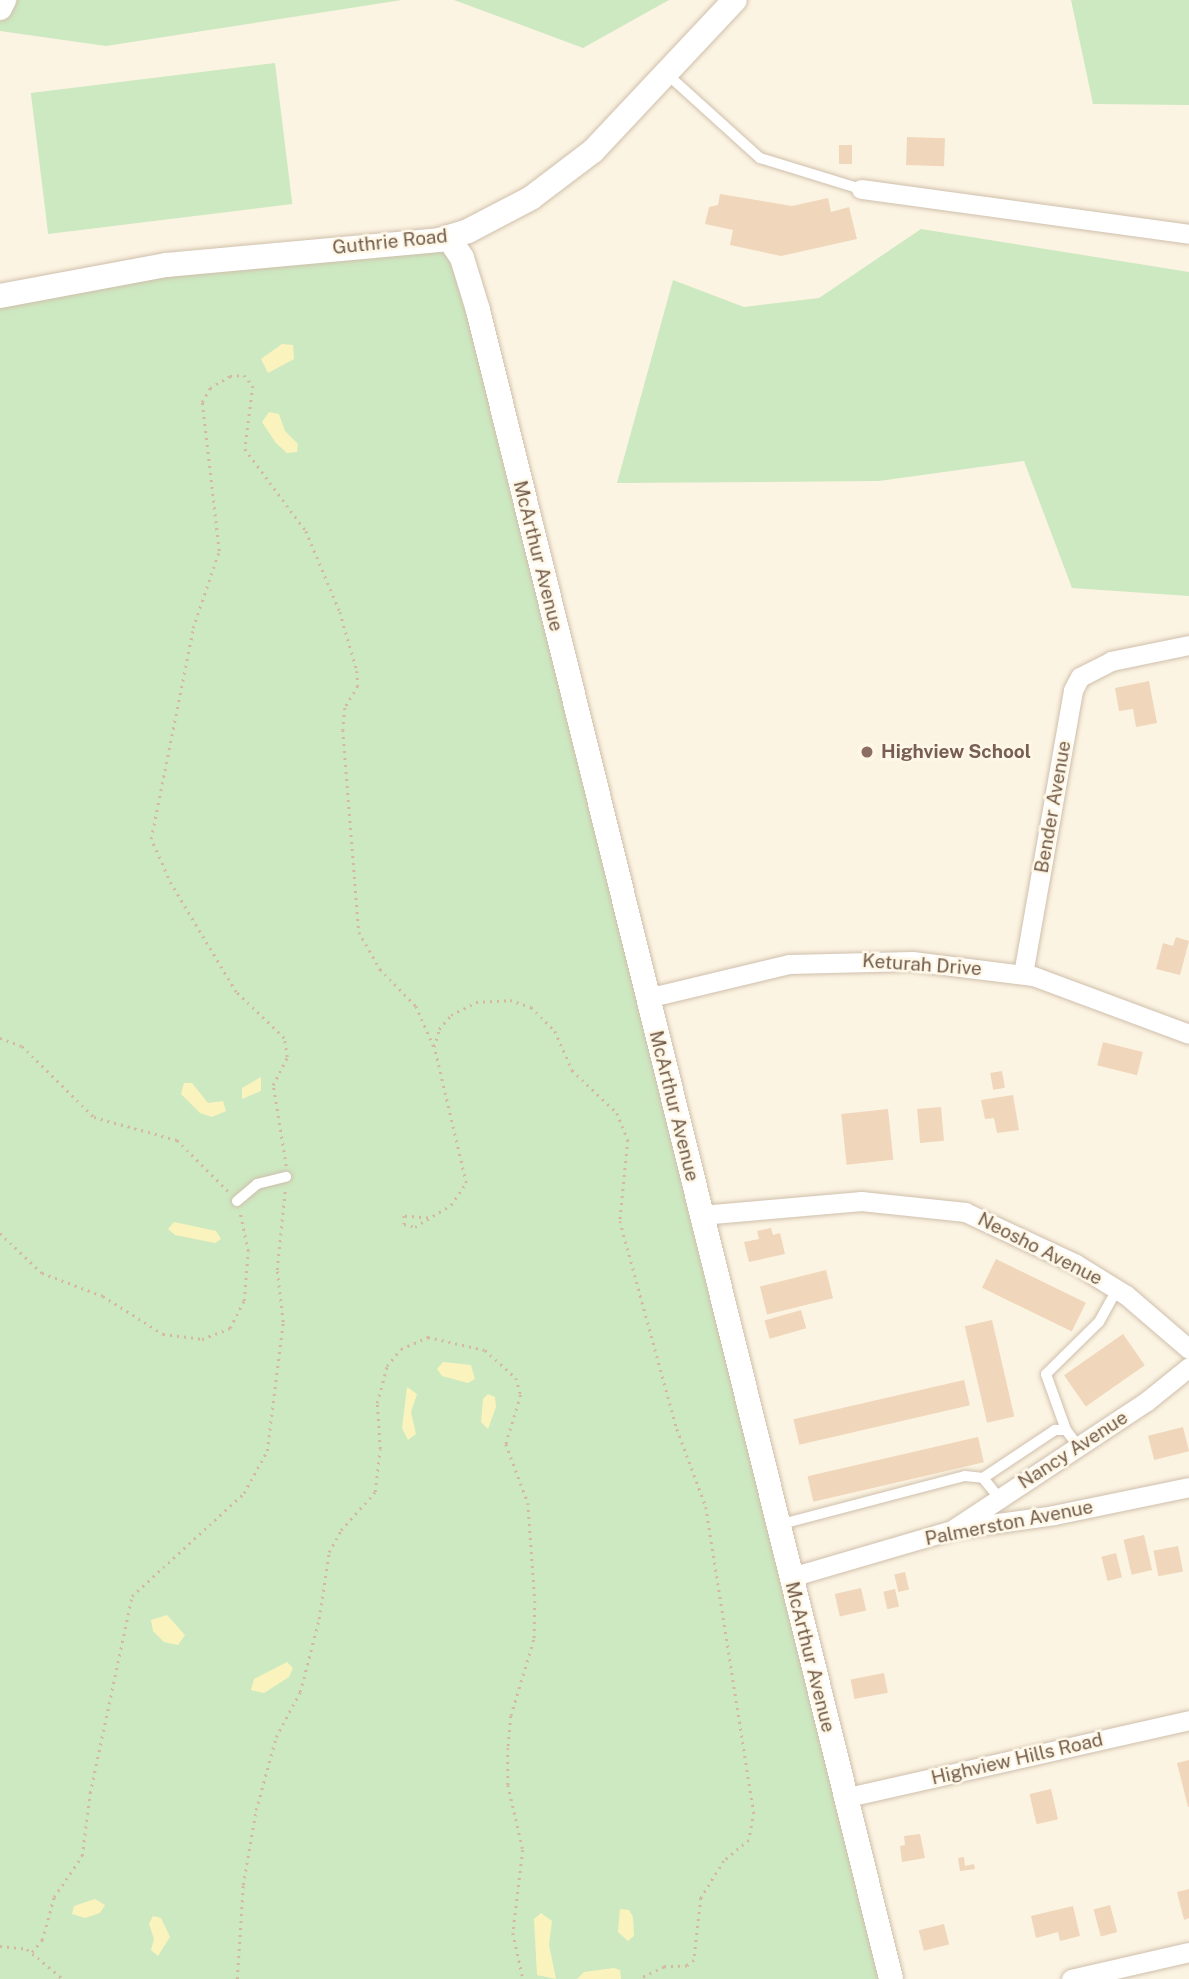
<!DOCTYPE html>
<style>
body{margin:0}
#map{position:relative;width:1189px;height:1979px;overflow:hidden;background:#fcf4e2;font-family:"Public Sans",sans-serif}
div>[style]{position:absolute}
[style*='--x']{left:calc(var(--x)*1px);top:calc(var(--y)*1px);width:calc(var(--w)*1px);rotate:calc(var(--a)*1deg)}
.green>*{inset:0;background:#cde9c1;transform-origin:0 0}
.sand>*{inset:0;background:#fbf3bd}
.building>*{inset:0;background:#f0d6ba;transform-origin:0 0}
.path>*{height:2.5px;margin-top:-1.25px;transform-origin:0;background:repeating-linear-gradient(90deg,#d5b99e 0 2px,transparent 0 7px)}
.roads{filter:drop-shadow(0 0 2px #cfbfac) drop-shadow(0 0 2px #cfbfac)}
.service>*{height:10px;margin:-5px;padding:0 5px;transform-origin:5px;border-radius:5px;background:#fff}
.minor>*{height:19px;margin:-9.5px;padding:0 9.5px;transform-origin:9.5px;border-radius:9.5px;background:#fff}
.tertiary>*{height:24px;margin:-12px;padding:0 12px;transform-origin:12px;border-radius:12px;background:#fff}
.dots>*{width:19px;height:19px;translate:-50% -50%;box-sizing:border-box;border:4px solid #fff8e8;border-radius:50%}
span{translate:-50% -50%;white-space:nowrap;text-align:center;line-height:1.15;-webkit-text-stroke:5px #fff8e8;paint-order:stroke}
.street-label{font-size:19px;color:#735c49}
.education-label{font-size:19px;color:#785e54;font-weight:700}
.left{translate:0 -50%;text-align:left}
</style>
<div id="map">
<div class="green">
<i style="clip-path:polygon(0 0,402px 0,106px 46px,0 31px)"></i>
<i style="clip-path:polygon(454px 0,669px 0,583px 48px)"></i>
<i style="clip-path:polygon(1071px 0,1189px 0,1189px 105px,1093px 104px)"></i>
<i style="left:275px;top:63px;width:142px;height:246px;rotate:83deg"></i>
<i style="clip-path:polygon(921px 229px,1189px 272px,1189px 596px,1072px 588px,1024px 461px,879px 481px,617px 483px,673px 280px,744px 307px,819px 298px)"></i>
<i style="clip-path:polygon(448px 237px,891px 1979px,0 1979px,0 296px)"></i>
</div>
<div class="sand">
<i style="clip-path:polygon(282px 344px,293px 345px,294px 359px,268px 373px,261px 359px)"></i>
<i style="clip-path:polygon(269px 412px,279px 414px,285px 431px,298px 444px,297px 452px,287px 453px,276px 443px,262px 422px)"></i>
<i style="clip-path:polygon(261px 1077px,261px 1091px,242px 1099px,242px 1088px)"></i>
<i style="clip-path:polygon(184px 1083px,192px 1083px,208px 1103px,223px 1101px,226px 1111px,212px 1117px,200px 1113px,181px 1094px)"></i>
<i style="clip-path:polygon(174px 1222px,216px 1231px,221px 1239px,215px 1243px,175px 1235px,168px 1229px)"></i>
<i style="clip-path:polygon(443px 1362px,471px 1365px,475px 1379px,468px 1383px,442px 1376px,437px 1369px)"></i>
<i style="clip-path:polygon(407px 1387px,417px 1394px,411px 1412px,416px 1434px,408px 1440px,402px 1428px)"></i>
<i style="clip-path:polygon(488px 1394px,495px 1397px,496px 1407px,488px 1429px,481px 1422px,483px 1399px)"></i>
<i style="clip-path:polygon(167px 1615px,185px 1635px,178px 1645px,164px 1642px,153px 1631px,151px 1620px)"></i>
<i style="clip-path:polygon(287px 1662px,293px 1668px,289px 1677px,264px 1693px,251px 1690px,254px 1679px)"></i>
<i style="clip-path:polygon(95px 1899px,105px 1905px,100px 1913px,85px 1918px,72px 1914px,74px 1906px)"></i>
<i style="clip-path:polygon(620px 1909px,629px 1910px,633px 1917px,634px 1936px,628px 1941px,618px 1932px)"></i>
<i style="clip-path:polygon(541px 1913px,552px 1921px,549px 1945px,556px 1979px,537px 1975px,534px 1919px)"></i>
<i style="clip-path:polygon(153px 1916px,161px 1918px,170px 1937px,158px 1956px,151px 1950px,154px 1939px,149px 1924px)"></i>
<i style="clip-path:polygon(614px 1968px,620px 1970px,621px 1979px,577px 1979px,584px 1972px)"></i>
</div>
<div class="building">
<i style="left:907px;top:137px;width:38px;height:28px;rotate:2deg"></i>
<i style="left:839px;top:145px;width:13px;height:19px"></i>
<i style="clip-path:polygon(720px 194px,792px 206px,828px 198px,831px 212px,849px 207px,857px 239px,781px 256px,730px 245px,733px 230px,705px 224px,709px 207px,718px 205px)"></i>
<i style="clip-path:polygon(1149px 681px,1157px 723px,1136px 727px,1133px 709px,1119px 711px,1115px 688px)"></i>
<i style="clip-path:polygon(1176px 937px,1189px 941px,1180px 975px,1156px 969px,1163px 943px,1173px 946px)"></i>
<i style="left:1103px;top:1042px;width:41px;height:24px;rotate:14deg"></i>
<i style="left:1002px;top:1071px;width:17px;height:12px;rotate:80deg"></i>
<i style="clip-path:polygon(1013px 1095px,1019px 1130px,997px 1133px,994px 1118px,985px 1119px,981px 1100px)"></i>
<i style="left:941px;top:1107px;width:34px;height:24px;rotate:85deg"></i>
<i style="left:888px;top:1109px;width:51px;height:47px;rotate:84deg"></i>
<i style="clip-path:polygon(771px 1228px,773px 1235px,780px 1233px,785px 1254px,749px 1262px,744px 1242px,759px 1239px,757px 1231px)"></i>
<i style="left:996px;top:1259px;width:100px;height:32px;rotate:26deg"></i>
<i style="left:826px;top:1270px;width:29px;height:68px;rotate:76deg"></i>
<i style="left:801px;top:1310px;width:19px;height:38px;rotate:74deg"></i>
<i style="left:992px;top:1320px;width:99px;height:28px;rotate:77deg"></i>
<i style="left:1123px;top:1334px;width:38px;height:72px;rotate:55deg"></i>
<i style="left:964px;top:1380px;width:26px;height:175px;rotate:77deg"></i>
<i style="left:1183px;top:1427px;width:25px;height:36px;rotate:76deg"></i>
<i style="left:978px;top:1437px;width:26px;height:175px;rotate:77deg"></i>
<i style="left:1144px;top:1535px;width:36px;height:21px;rotate:77deg"></i>
<i style="left:1178px;top:1546px;width:26px;height:25px;rotate:79deg"></i>
<i style="left:1116px;top:1553px;width:25px;height:15px;rotate:76deg"></i>
<i style="left:905px;top:1572px;width:18px;height:11px;rotate:77deg"></i>
<i style="left:861px;top:1588px;width:23px;height:27px;rotate:77deg"></i>
<i style="left:895px;top:1589px;width:18px;height:12px;rotate:77deg"></i>
<i style="left:884px;top:1673px;width:20px;height:34px;rotate:79deg"></i>
<i style="clip-path:polygon(1189px 1760px,1189px 1807px,1188px 1807px,1177px 1763px)"></i>
<i style="left:1051px;top:1789px;width:31px;height:22px;rotate:77deg"></i>
<i style="clip-path:polygon(920px 1834px,925px 1858px,902px 1862px,900px 1846px,905px 1845px,904px 1836px)"></i>
<i style="clip-path:polygon(964px 1857px,965px 1866px,974px 1864px,975px 1869px,960px 1871px,958px 1858px)"></i>
<i style="clip-path:polygon(1189px 1889px,1189px 1918px,1184px 1920px,1177px 1892px)"></i>
<i style="left:1110px;top:1905px;width:28px;height:17px;rotate:75deg"></i>
<i style="clip-path:polygon(1073px 1906px,1080px 1936px,1060px 1941px,1058px 1932px,1036px 1938px,1031px 1916px)"></i>
<i style="left:944px;top:1924px;width:21px;height:26px;rotate:76deg"></i>
</div>
<div class="path">
<i style="--x:0;--y:1038;--w:23;--a:20"></i>
<i style="--x:22;--y:1046;--w:101;--a:44.6"></i>
<i style="--x:94;--y:1117;--w:86;--a:15.5"></i>
<i style="--x:177;--y:1140;--w:72;--a:45"></i>
<i style="--x:286;--y:1166;--w:82;--a:-99.1"></i>
<i style="--x:273;--y:1085;--w:31;--a:-63"></i>
<i style="--x:287;--y:1057;--w:19;--a:-99"></i>
<i style="--x:284;--y:1038;--w:66;--a:-136.2"></i>
<i style="--x:236;--y:992;--w:126;--a:-121"></i>
<i style="--x:171;--y:884;--w:49;--a:-114"></i>
<i style="--x:151;--y:839;--w:215;--a:-78.7"></i>
<i style="--x:193;--y:628;--w:81;--a:-71.3"></i>
<i style="--x:219;--y:551;--w:150;--a:-96.5"></i>
<i style="--x:202;--y:402;--w:16;--a:-60"></i>
<i style="--x:210;--y:388;--w:23;--a:-31"></i>
<i style="--x:230;--y:376;--w:14;--a:-4"></i>
<i style="--x:244;--y:375;--w:14;--a:51"></i>
<i style="--x:253;--y:386;--w:64;--a:97.2"></i>
<i style="--x:245;--y:449;--w:102;--a:53.4"></i>
<i style="--x:306;--y:531;--w:88;--a:67.2"></i>
<i style="--x:340;--y:612;--w:61;--a:73.9"></i>
<i style="--x:357;--y:671;--w:15;--a:86"></i>
<i style="--x:358;--y:686;--w:26;--a:121"></i>
<i style="--x:345;--y:708;--w:22;--a:95"></i>
<i style="--x:343;--y:730;--w:203;--a:85.5"></i>
<i style="--x:359;--y:932;--w:43;--a:60.4"></i>
<i style="--x:380;--y:969;--w:52;--a:45.8"></i>
<i style="--x:416;--y:1006;--w:45;--a:66.3"></i>
<i style="--x:428;--y:1218;--w:24;--a:-175"></i>
<i style="--x:404;--y:1216;--w:8;--a:90"></i>
<i style="--x:404;--y:1224;--w:11;--a:15"></i>
<i style="--x:415;--y:1227;--w:42;--a:-31.4"></i>
<i style="--x:451;--y:1205;--w:27;--a:-56"></i>
<i style="--x:466;--y:1183;--w:140;--a:-103.2"></i>
<i style="--x:434;--y:1047;--w:19;--a:-74"></i>
<i style="--x:439;--y:1029;--w:18;--a:-49"></i>
<i style="--x:451;--y:1015;--w:28;--a:-27"></i>
<i style="--x:476;--y:1002;--w:34;--a:-3"></i>
<i style="--x:510;--y:1000;--w:22;--a:18"></i>
<i style="--x:531;--y:1007;--w:34;--a:45"></i>
<i style="--x:555;--y:1031;--w:43;--a:66.4"></i>
<i style="--x:572;--y:1070;--w:62;--a:43.7"></i>
<i style="--x:617;--y:1113;--w:29;--a:68"></i>
<i style="--x:628;--y:1140;--w:81;--a:95.6"></i>
<i style="--x:620;--y:1221;--w:216;--a:74.7"></i>
<i style="--x:677;--y:1429;--w:83;--a:69.6"></i>
<i style="--x:706;--y:1507;--w:309;--a:81.1"></i>
<i style="--x:754;--y:1812;--w:28;--a:100"></i>
<i style="--x:749;--y:1840;--w:33;--a:140"></i>
<i style="--x:724;--y:1861;--w:44;--a:121.9"></i>
<i style="--x:701;--y:1898;--w:62;--a:96.4"></i>
<i style="--x:694;--y:1960;--w:9;--a:139"></i>
<i style="--x:687;--y:1966;--w:23;--a:178"></i>
<i style="--x:664;--y:1967;--w:28;--a:154"></i>
<i style="--x:0;--y:1233;--w:58;--a:43.6"></i>
<i style="--x:42;--y:1273;--w:65;--a:20.7"></i>
<i style="--x:103;--y:1296;--w:71;--a:32.3"></i>
<i style="--x:163;--y:1334;--w:39;--a:7"></i>
<i style="--x:202;--y:1339;--w:30;--a:-21"></i>
<i style="--x:230;--y:1328;--w:30;--a:-63"></i>
<i style="--x:244;--y:1301;--w:50;--a:-85.4"></i>
<i style="--x:248;--y:1251;--w:38;--a:-102"></i>
<i style="--x:0;--y:1946;--w:27;--a:6"></i>
<i style="--x:27;--y:1949;--w:47;--a:39.8"></i>
<i style="--x:32;--y:1952;--w:16;--a:-50"></i>
<i style="--x:42;--y:1940;--w:45;--a:-74.4"></i>
<i style="--x:54;--y:1897;--w:50;--a:-55.7"></i>
<i style="--x:82;--y:1856;--w:64;--a:-82.8"></i>
<i style="--x:90;--y:1793;--w:201;--a:-78"></i>
<i style="--x:132;--y:1596;--w:152;--a:-42.6"></i>
<i style="--x:244;--y:1493;--w:48;--a:-61.3"></i>
<i style="--x:267;--y:1451;--w:130;--a:-82.9"></i>
<i style="--x:283;--y:1322;--w:52;--a:-96.6"></i>
<i style="--x:277;--y:1270;--w:80;--a:-84.3"></i>
<i style="--x:237;--y:1979;--w:94;--a:-86.3"></i>
<i style="--x:243;--y:1885;--w:76;--a:-80.2"></i>
<i style="--x:256;--y:1810;--w:76;--a:-74.7"></i>
<i style="--x:276;--y:1737;--w:51;--a:-61.9"></i>
<i style="--x:300;--y:1692;--w:75;--a:-75.4"></i>
<i style="--x:319;--y:1619;--w:68;--a:-81.5"></i>
<i style="--x:329;--y:1552;--w:25;--a:-61"></i>
<i style="--x:341;--y:1530;--w:51;--a:-48.2"></i>
<i style="--x:375;--y:1492;--w:43;--a:-83.4"></i>
<i style="--x:380;--y:1449;--w:46;--a:-93.7"></i>
<i style="--x:377;--y:1403;--w:38;--a:-75"></i>
<i style="--x:387;--y:1366;--w:22;--a:-51"></i>
<i style="--x:401;--y:1349;--w:30;--a:-24"></i>
<i style="--x:428;--y:1337;--w:58;--a:12.8"></i>
<i style="--x:485;--y:1350;--w:42;--a:42.1"></i>
<i style="--x:516;--y:1378;--w:18;--a:74"></i>
<i style="--x:521;--y:1395;--w:51;--a:107"></i>
<i style="--x:506;--y:1444;--w:63;--a:69.6"></i>
<i style="--x:528;--y:1503;--w:98;--a:85.9"></i>
<i style="--x:535;--y:1601;--w:39;--a:91"></i>
<i style="--x:534;--y:1640;--w:79;--a:106.8"></i>
<i style="--x:511;--y:1716;--w:32;--a:95"></i>
<i style="--x:508;--y:1748;--w:37;--a:90"></i>
<i style="--x:508;--y:1785;--w:67;--a:77"></i>
<i style="--x:523;--y:1850;--w:84;--a:96.9"></i>
<i style="--x:513;--y:1933;--w:47;--a:77.7"></i>
</div>
<div class="roads">
<div class="service">
<i style="--x:668;--y:75;--w:124;--a:42.1"></i>
<i style="--x:760;--y:158;--w:106;--a:17.1"></i>
<i style="--x:237;--y:1201;--w:26;--a:-40"></i>
<i style="--x:257;--y:1184;--w:30;--a:-14"></i>
<i style="--x:1066;--y:1430;--w:59;--a:-109.7"></i>
<i style="--x:1046;--y:1374;--w:74;--a:-44.5"></i>
<i style="--x:1099;--y:1322;--w:37;--a:-61"></i>
<i style="--x:983;--y:1478;--w:87;--a:-33.7"></i>
<i style="--x:1055;--y:1430;--w:11;--a:0"></i>
<i style="--x:1066;--y:1430;--w:21;--a:53"></i>
<i style="--x:778;--y:1525;--w:193;--a:-14.7"></i>
<i style="--x:965;--y:1476;--w:18;--a:6"></i>
<i style="--x:983;--y:1478;--w:26;--a:51"></i>
</div>
<div class="minor">
<i style="--x:861;--y:189;--w:331;--a:7.8"></i>
<i style="--x:1023;--y:974;--w:288;--a:-80"></i>
<i style="--x:1073;--y:690;--w:15;--a:-62"></i>
<i style="--x:1080;--y:677;--w:35;--a:-27"></i>
<i style="--x:1111;--y:661;--w:80;--a:-11.6"></i>
<i style="--x:647;--y:998;--w:146;--a:-13.5"></i>
<i style="--x:789;--y:964;--w:123;--a:-1.4"></i>
<i style="--x:912;--y:961;--w:122;--a:7.1"></i>
<i style="--x:1033;--y:976;--w:166;--a:20.4"></i>
<i style="--x:701;--y:1215;--w:161;--a:-5"></i>
<i style="--x:861;--y:1201;--w:105;--a:6"></i>
<i style="--x:965;--y:1212;--w:123;--a:25.1"></i>
<i style="--x:1076;--y:1264;--w:59;--a:31.8"></i>
<i style="--x:1126;--y:1295;--w:83;--a:40.6"></i>
<i style="--x:955;--y:1528;--w:230;--a:-33.5"></i>
<i style="--x:1147;--y:1401;--w:54;--a:-39"></i>
<i style="--x:791;--y:1577;--w:171;--a:-16.3"></i>
<i style="--x:955;--y:1529;--w:100;--a:-8"></i>
<i style="--x:1054;--y:1515;--w:138;--a:-11.7"></i>
<i style="--x:844;--y:1798;--w:354;--a:-12.7"></i>
<i style="--x:1071;--y:1979;--w:121;--a:-12.9"></i>
</div>
<div class="tertiary">
<i style="--x:0;--y:8;--w:9;--a:-63"></i>
<i style="--x:448;--y:237;--w:25;--a:56"></i>
<i style="--x:462;--y:258;--w:54;--a:72.9"></i>
<i style="--x:478;--y:310;--w:1719;--a:76.1"></i>
<i style="--x:0;--y:296;--w:169;--a:-10.6"></i>
<i style="--x:166;--y:265;--w:274;--a:-5.2"></i>
<i style="--x:439;--y:240;--w:30;--a:-17"></i>
<i style="--x:468;--y:231;--w:71;--a:-27.6"></i>
<i style="--x:531;--y:198;--w:78;--a:-37.2"></i>
<i style="--x:593;--y:151;--w:207;--a:-46.8"></i>
</div>
</div>
<div class="dots">
<i style="left:867px;top:752px;background:#8d6e63"></i>
</div>
<div class="street-label">
<span style="left:390px;top:242px;rotate:-6deg">Guthrie Road</span>
<span style="left:538px;top:556px;rotate:76deg">McArthur Avenue</span>
<span style="left:1053px;top:807px;rotate:-80deg">Bender Avenue</span>
<span style="left:922px;top:965px;rotate:4deg">Keturah Drive</span>
<span style="left:674px;top:1106px;rotate:76deg">McArthur Avenue</span>
<span style="left:1040px;top:1249px;rotate:27deg">Neosho Avenue</span>
<span style="left:1073px;top:1450px;rotate:-33deg">Nancy Avenue</span>
<span style="left:1009px;top:1523px;rotate:-11deg">Palmerston Avenue</span>
<span style="left:810px;top:1657px;rotate:76deg">McArthur Avenue</span>
<span style="left:1017px;top:1759px;rotate:-13deg">Highview Hills Road</span>
</div>
<div class="education-label">
<span class="left" style="left:881px;top:752px">Highview School</span>
</div>
</div>
